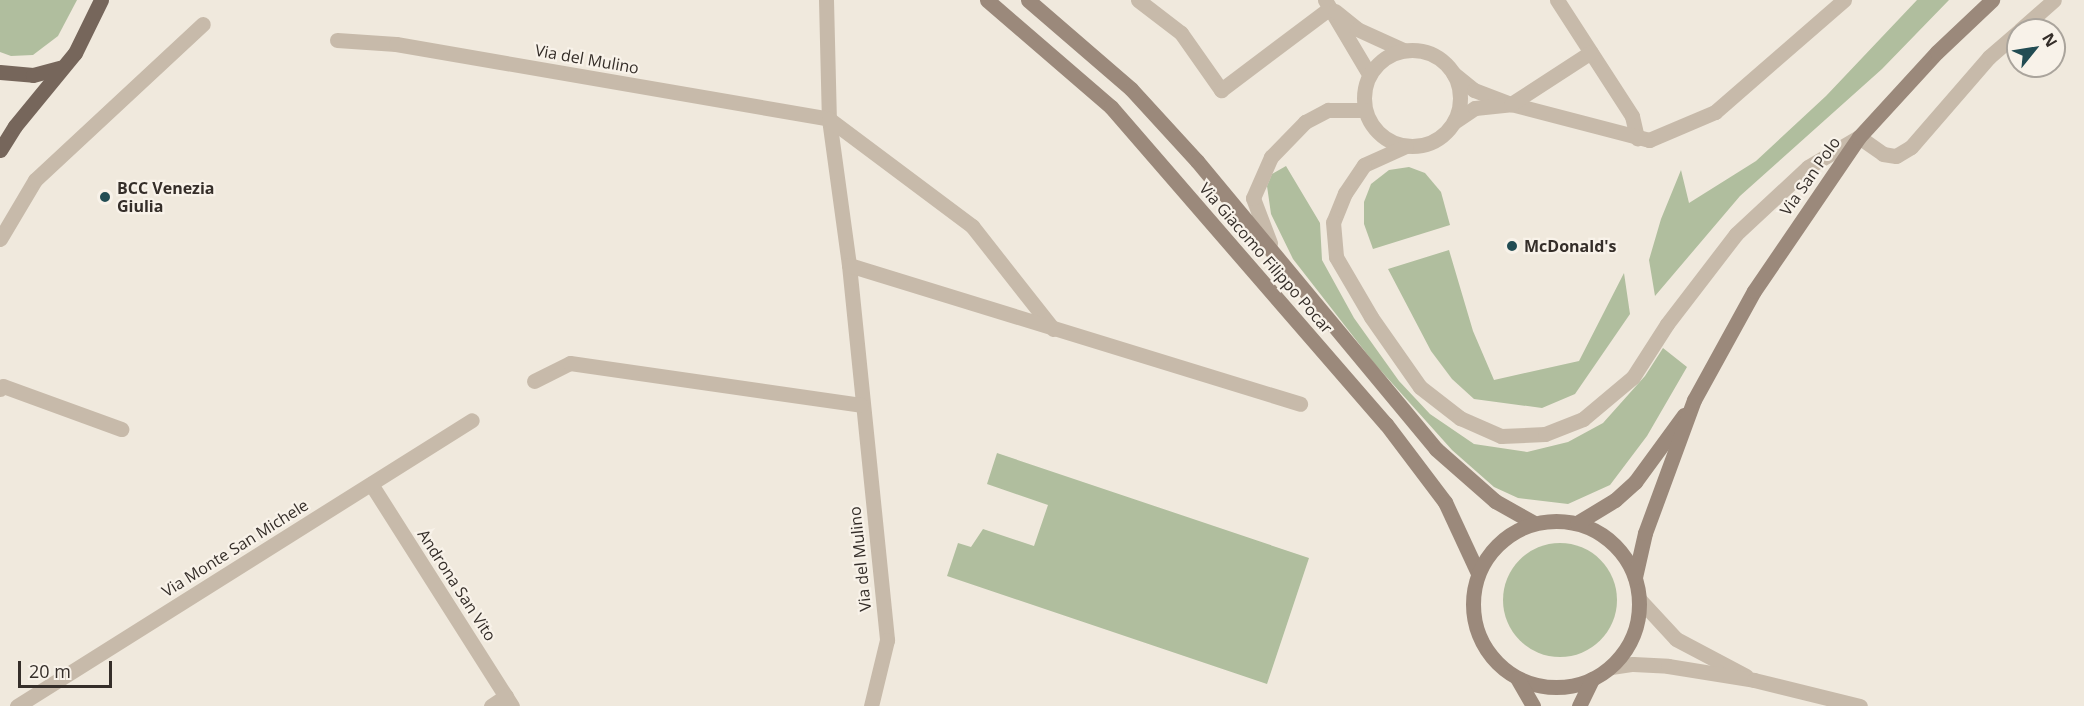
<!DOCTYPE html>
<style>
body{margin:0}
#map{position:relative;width:2084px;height:706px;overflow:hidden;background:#f0e9dd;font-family:"Open Sans",sans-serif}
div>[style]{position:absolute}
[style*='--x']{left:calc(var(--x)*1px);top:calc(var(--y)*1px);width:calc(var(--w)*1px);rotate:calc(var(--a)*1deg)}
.green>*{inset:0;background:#b0be9e}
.round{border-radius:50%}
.service>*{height:15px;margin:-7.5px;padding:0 7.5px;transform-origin:7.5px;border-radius:7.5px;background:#c7baaa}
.service>.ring{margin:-7.5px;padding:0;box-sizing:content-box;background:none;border:15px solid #c7baaa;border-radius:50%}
.minor>*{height:15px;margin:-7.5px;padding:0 7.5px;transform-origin:7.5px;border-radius:7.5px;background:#c7baaa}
.secondary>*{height:15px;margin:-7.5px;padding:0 7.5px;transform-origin:7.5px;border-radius:7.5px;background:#9b897b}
.secondary>.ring{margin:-7.5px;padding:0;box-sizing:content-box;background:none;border:15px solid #9b897b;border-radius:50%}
.primary>*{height:15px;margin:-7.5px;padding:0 7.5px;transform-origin:7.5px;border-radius:7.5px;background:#76665b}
.dots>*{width:16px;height:16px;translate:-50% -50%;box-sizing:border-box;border:3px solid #f8f2e9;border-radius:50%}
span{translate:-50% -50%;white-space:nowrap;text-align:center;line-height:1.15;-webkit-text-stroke:4.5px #f8f2e9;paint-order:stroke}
.street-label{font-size:16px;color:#352e29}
.poi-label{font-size:16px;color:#352e29;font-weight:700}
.left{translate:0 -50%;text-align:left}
.north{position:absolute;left:2006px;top:18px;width:60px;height:60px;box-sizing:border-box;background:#f8f2e9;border:2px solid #aaa49c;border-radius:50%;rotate:60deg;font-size:16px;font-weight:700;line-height:24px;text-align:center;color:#352e29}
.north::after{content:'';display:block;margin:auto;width:21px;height:27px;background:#224c53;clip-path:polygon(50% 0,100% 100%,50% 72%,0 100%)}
.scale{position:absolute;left:18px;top:661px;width:94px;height:27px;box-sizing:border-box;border:3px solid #352e29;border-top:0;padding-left:8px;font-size:18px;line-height:21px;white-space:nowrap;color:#352e29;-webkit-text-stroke:4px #f8f2e9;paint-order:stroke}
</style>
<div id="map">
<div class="green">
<i style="clip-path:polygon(0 0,77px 0,58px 36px,33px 55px,11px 56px,0 52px)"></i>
<i style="clip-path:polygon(1917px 0,1949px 0,1882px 69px,1740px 196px,1655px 296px,1649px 260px,1661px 219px,1681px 170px,1689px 203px,1756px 161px,1826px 96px)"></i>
<i style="clip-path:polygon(1286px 166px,1320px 223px,1322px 260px,1354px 318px,1399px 381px,1430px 414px,1474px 444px,1527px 452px,1568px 442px,1603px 423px,1645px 376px,1663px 348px,1687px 367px,1647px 436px,1610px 485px,1568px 504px,1518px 498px,1494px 487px,1452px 450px,1374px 363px,1293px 259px,1271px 214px,1267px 186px,1272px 174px)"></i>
<i style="clip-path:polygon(1409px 167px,1425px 173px,1441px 192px,1450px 225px,1373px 249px,1364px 224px,1364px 202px,1371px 184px,1389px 170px)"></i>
<i style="clip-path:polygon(1449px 250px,1473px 331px,1494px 380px,1579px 361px,1624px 273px,1630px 314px,1575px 394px,1542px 408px,1474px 399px,1452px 379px,1431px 351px,1388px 269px)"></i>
<i style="clip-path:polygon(997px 453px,1309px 558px,1267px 684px,947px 576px,958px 543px,971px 547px,983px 529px,1034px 546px,1048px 505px,987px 484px)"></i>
<i class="round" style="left:1503px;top:543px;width:114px;height:114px"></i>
</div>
<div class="service">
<i style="--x:1138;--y:0;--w:54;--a:37.5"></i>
<i style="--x:1181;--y:33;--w:70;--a:54.9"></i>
<i style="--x:1221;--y:90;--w:136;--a:-37"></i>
<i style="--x:1325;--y:0;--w:86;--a:59.3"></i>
<i style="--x:1557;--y:0;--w:138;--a:57.1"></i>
<i style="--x:1632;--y:116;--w:23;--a:77"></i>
<i style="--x:1335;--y:11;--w:28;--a:39"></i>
<i style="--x:1357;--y:29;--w:51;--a:24.5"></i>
<i style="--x:2020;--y:30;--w:45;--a:-41.4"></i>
<i class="ring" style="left:1364px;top:50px;width:81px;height:81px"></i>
<i style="--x:1453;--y:73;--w:27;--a:39"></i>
<i style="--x:1474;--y:90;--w:40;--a:21"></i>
<i style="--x:1511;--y:104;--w:143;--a:14.6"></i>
<i style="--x:1649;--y:140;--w:72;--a:-23"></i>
<i style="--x:1715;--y:112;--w:171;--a:-41"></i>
<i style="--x:1454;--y:122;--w:25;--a:-34"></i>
<i style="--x:1475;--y:108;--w:36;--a:-6"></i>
<i style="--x:1511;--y:104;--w:95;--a:-33"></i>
<i style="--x:1406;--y:146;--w:46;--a:155.7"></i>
<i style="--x:1364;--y:165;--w:34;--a:124"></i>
<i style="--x:1345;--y:193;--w:31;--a:112"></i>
<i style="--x:1333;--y:222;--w:35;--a:85"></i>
<i style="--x:1336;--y:257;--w:69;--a:59.7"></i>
<i style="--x:1371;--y:317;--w:85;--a:55"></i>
<i style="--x:1420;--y:387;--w:51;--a:37.8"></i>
<i style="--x:1460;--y:418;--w:45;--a:23.7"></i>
<i style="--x:1501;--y:436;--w:44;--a:-2.6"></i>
<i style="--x:1545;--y:434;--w:41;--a:-21.5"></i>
<i style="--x:1583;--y:419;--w:65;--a:-40"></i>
<i style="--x:1633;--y:377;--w:63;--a:-57.3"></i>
<i style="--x:1667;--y:324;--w:113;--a:-52.5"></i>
<i style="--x:1736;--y:234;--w:98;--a:-42.9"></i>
<i style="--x:1808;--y:167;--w:59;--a:-30.5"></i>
<i style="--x:1859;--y:137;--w:29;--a:35"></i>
<i style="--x:1883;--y:154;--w:13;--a:9"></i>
<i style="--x:1896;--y:156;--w:17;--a:-31"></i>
<i style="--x:1911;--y:147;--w:119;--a:-49.1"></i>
<i style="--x:1989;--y:57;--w:38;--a:-41"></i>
<i style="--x:0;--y:239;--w:69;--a:-59.3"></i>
<i style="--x:35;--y:180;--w:229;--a:-42.9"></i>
<i style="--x:1270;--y:243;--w:48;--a:-110.7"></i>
<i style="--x:1253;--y:198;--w:45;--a:-66.3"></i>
<i style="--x:1271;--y:157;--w:49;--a:-45.8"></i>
<i style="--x:1305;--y:122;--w:26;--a:-28"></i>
<i style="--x:1328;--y:110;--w:36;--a:0"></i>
<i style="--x:0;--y:389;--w:4;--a:-45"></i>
<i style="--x:3;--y:386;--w:126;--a:20"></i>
</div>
<div class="minor">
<i style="--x:826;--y:0;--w:119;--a:88.6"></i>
<i style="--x:829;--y:119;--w:147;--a:82.2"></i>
<i style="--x:849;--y:265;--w:377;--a:84.2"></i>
<i style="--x:887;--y:640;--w:68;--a:103.6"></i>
<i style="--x:337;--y:40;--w:59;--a:3.9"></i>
<i style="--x:396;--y:44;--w:439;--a:9.8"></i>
<i style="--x:829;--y:119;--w:179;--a:36.8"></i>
<i style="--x:972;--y:226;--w:131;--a:51.8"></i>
<i style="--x:849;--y:265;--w:472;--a:17.1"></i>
<i style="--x:534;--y:381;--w:40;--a:-26.6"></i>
<i style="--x:570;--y:363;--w:294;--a:8.2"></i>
<i style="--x:371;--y:484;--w:263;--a:57.6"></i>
<i style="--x:1639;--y:599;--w:54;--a:47.2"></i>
<i style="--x:1676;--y:639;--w:79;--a:27.9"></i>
<i style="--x:1611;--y:667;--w:22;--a:-8"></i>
<i style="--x:1633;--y:664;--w:35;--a:3"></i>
<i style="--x:1668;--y:666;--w:87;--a:9.2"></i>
<i style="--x:1754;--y:680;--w:109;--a:13.8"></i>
<i style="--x:17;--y:706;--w:537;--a:-32.15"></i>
<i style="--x:491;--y:706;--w:18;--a:-34"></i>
</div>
<div class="secondary">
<i style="--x:987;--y:0;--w:164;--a:40.8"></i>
<i style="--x:1111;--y:107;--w:420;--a:49.1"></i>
<i style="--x:1386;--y:424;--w:98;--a:52.9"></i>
<i style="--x:1445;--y:502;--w:78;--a:65.1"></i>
<i style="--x:1028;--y:0;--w:136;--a:40.8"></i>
<i style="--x:1131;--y:89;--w:98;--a:47.5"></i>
<i style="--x:1197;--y:161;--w:374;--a:50.3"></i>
<i style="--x:1436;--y:449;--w:79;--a:41.4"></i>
<i style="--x:1495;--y:501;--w:45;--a:29.4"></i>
<i class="ring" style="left:1473px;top:521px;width:151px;height:151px"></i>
<i style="--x:1577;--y:523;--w:44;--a:-31.2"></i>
<i style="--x:1615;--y:500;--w:27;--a:-42"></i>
<i style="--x:1635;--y:482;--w:83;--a:-53.8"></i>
<i style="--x:1635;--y:577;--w:45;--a:-77.2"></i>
<i style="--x:1645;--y:533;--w:142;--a:-69.8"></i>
<i style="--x:1694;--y:400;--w:124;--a:-61.2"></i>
<i style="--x:1754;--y:291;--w:186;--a:-55.7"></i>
<i style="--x:1859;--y:137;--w:115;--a:-47.5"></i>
<i style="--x:1937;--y:52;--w:76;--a:-43.4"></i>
<i style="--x:1517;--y:678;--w:32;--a:60"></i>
<i style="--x:1579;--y:706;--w:30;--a:-64"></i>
</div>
<div class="primary">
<i style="--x:0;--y:72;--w:33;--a:5"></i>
<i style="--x:33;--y:75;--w:28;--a:-15"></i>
<i style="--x:0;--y:150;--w:28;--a:-58"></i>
<i style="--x:15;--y:126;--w:94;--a:-50.6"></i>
<i style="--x:75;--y:53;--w:59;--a:-63.9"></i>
</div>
<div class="dots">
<i style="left:105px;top:197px;background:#224c53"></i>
<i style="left:1512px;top:246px;background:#224c53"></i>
</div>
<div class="street-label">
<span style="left:587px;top:59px;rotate:10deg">Via del Mulino</span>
<span style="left:1810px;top:176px;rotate:-55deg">Via San Polo</span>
<span style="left:1266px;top:258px;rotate:49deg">Via Giacomo Filippo Pocar</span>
<span style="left:235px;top:548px;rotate:-32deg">Via Monte San Michele</span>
<span style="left:860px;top:559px;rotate:-96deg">Via del Mulino</span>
<span style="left:457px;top:585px;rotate:57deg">Androna San Vito</span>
</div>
<div class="poi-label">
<span class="left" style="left:117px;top:197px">BCC Venezia<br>Giulia</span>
<span class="left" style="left:1524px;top:246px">McDonald's</span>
</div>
<div class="north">N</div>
<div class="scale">20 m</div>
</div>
